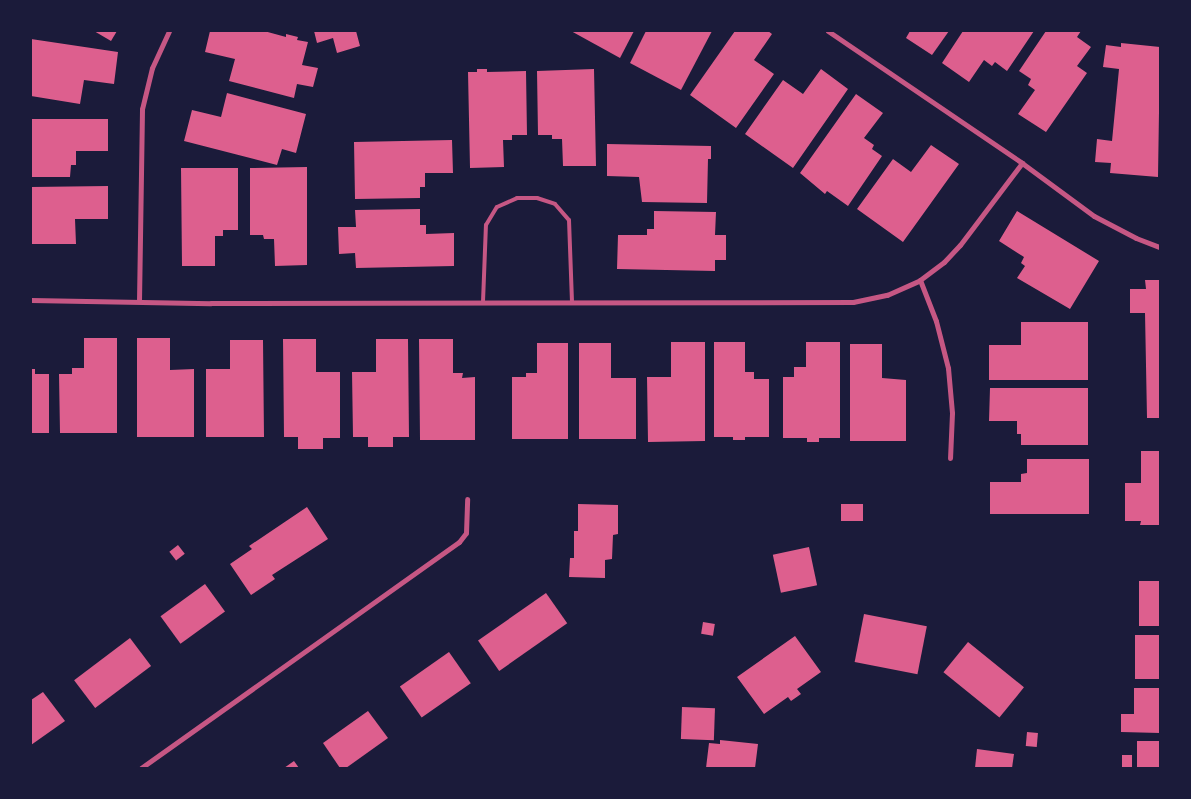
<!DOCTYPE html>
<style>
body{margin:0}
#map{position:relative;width:1191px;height:799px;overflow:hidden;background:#1b1b3a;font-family:Quicksand,sans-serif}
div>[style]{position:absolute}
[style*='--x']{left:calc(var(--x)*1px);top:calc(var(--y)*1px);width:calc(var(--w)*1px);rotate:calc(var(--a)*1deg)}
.building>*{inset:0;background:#dd5f8e;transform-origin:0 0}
.service>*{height:4px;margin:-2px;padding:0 2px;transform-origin:2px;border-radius:2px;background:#c65784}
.minor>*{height:5px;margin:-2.5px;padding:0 2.5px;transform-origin:2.5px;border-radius:2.5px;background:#c65784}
span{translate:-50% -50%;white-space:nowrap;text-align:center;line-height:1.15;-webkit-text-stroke:4px #1b1b3a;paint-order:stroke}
.frame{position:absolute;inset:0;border:32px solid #1b1b3a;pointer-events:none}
</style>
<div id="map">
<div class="building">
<i style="clip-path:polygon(94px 31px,117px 31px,111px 41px)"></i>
<i style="clip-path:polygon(210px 31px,264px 31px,286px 37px,286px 34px,298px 37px,297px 40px,308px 42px,302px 65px,318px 68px,313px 87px,297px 84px,294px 98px,229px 81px,235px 59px,205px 52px)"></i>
<i style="clip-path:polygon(314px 31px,356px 31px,360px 46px,337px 53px,333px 38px,317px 43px)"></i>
<i style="clip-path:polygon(571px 31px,634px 31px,620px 58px)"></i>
<i style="clip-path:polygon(646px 31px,712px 31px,681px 90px,630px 63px)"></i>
<i style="clip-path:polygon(735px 31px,768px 31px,772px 34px,754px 60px,774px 74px,736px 128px,690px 95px)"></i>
<i style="clip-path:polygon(910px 31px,949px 31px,932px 55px,906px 38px)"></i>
<i style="clip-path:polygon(963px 31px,1034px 31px,1007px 71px,995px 62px,992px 66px,984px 60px,969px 82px,942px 63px)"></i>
<i style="clip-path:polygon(1046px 31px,1081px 31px,1077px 37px,1091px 47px,1077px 66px,1087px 73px,1046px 132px,1018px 114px,1035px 90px,1028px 85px,1031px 79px,1019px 71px)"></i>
<i style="clip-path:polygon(31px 39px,118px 52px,114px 84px,84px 80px,80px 104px,31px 96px)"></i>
<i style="clip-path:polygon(1121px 43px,1160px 47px,1158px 177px,1110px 173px,1111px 163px,1095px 162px,1097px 139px,1112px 141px,1119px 69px,1103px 67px,1106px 45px,1121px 47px)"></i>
<i style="clip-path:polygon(477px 69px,487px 69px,487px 72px,526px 71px,527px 135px,512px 135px,512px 140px,503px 140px,504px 167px,470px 168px,468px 72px,477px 72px)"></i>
<i style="clip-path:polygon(594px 69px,596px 166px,563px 166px,562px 139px,552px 139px,552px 135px,538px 135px,537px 71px)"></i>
<i style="clip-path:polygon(821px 69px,848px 89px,793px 168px,745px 134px,783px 80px,803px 94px)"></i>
<i style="clip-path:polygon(227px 93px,306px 114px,296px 153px,282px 149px,277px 165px,184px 141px,192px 110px,221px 117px)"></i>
<i style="clip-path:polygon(856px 94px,883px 113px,864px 138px,874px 145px,872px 149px,882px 156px,848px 206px,827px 191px,825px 194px,800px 173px)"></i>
<i style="clip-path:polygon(31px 119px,108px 119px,108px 151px,76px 151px,76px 165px,71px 165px,70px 177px,31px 177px)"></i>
<i style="clip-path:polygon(452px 140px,453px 173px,425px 173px,425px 187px,420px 187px,420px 198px,355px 199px,354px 142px)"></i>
<i style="clip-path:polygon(607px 144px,711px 146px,711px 159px,708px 159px,707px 203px,642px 202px,639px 177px,607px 176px)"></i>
<i style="clip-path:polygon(931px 145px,959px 164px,903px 242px,857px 209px,893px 159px,911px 172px)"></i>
<i style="clip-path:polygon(307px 167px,307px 265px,275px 266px,274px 239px,264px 239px,263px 235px,250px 235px,250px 168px)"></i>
<i style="clip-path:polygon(181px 168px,238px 168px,238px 230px,223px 230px,223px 236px,215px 236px,215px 266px,182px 266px)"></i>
<i style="clip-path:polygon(108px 186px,108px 219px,75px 219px,76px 244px,31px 244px,31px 187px)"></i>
<i style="clip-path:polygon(420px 209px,420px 225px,426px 225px,426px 234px,454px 233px,454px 266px,356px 268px,355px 253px,339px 254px,338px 227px,356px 227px,355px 210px)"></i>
<i style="clip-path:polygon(654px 211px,716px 212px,715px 235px,726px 235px,726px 260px,715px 260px,715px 271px,617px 269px,618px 235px,647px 235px,647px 229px,654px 229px)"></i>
<i style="clip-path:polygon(1017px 211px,1099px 261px,1070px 309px,1017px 278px,1025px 266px,1021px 263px,1024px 257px,999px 241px)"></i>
<i style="clip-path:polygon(1145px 280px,1160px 280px,1160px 418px,1147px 418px,1145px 313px,1130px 313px,1130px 289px,1146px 289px)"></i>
<i style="clip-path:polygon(1021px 322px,1088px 322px,1088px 380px,989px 380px,989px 345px,1021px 345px)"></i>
<i style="clip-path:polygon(84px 338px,117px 338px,117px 433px,60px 433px,59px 374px,72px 374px,72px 368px,84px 368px)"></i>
<i style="clip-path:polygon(137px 338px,170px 338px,170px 370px,194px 369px,194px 437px,137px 437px)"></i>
<i style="clip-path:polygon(283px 339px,316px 339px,316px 372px,340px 372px,340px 438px,323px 438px,323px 449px,298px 449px,298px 437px,284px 437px)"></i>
<i style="clip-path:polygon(376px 339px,408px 339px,409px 437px,393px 437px,393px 447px,368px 447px,368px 437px,353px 437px,352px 372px,376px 372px)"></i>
<i style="clip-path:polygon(419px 339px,453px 339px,453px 373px,463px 373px,462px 378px,475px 377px,475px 440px,420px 440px)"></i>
<i style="clip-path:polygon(230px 340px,263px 340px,264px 437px,206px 437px,206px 369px,230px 369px)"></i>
<i style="clip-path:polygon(671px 342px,705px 342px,705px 441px,648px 442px,647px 377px,671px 377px)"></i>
<i style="clip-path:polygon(714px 342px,745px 342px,745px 372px,754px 372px,754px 379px,769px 379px,769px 437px,745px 437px,745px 440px,733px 440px,733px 437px,714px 437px)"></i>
<i style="clip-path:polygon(806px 342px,840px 342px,840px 438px,819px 438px,819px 442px,807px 442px,807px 438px,783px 438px,783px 377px,794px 377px,794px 367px,806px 367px)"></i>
<i style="clip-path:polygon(537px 343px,568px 343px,568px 439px,512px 439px,512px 377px,526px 377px,526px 373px,537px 373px)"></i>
<i style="clip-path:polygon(579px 343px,611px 343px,611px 378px,636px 378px,636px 439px,579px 439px)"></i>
<i style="clip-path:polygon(850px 344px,882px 344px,882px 378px,906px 380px,906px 441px,850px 441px)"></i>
<i style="clip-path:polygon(31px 369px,35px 369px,35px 374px,49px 374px,49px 433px,31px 433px)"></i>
<i style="clip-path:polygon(990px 388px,1088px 388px,1088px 445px,1021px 445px,1021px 434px,1017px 434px,1017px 421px,989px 421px)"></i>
<i style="clip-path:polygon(1141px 451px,1160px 451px,1160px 525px,1140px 525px,1141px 521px,1125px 521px,1125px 483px,1141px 483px)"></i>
<i style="clip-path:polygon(1027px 459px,1089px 459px,1089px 514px,990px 514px,990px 482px,1021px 482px,1021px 474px,1027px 473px)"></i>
<i style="clip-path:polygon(578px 504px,618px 505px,618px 534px,613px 535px,612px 559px,605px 560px,605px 578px,569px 577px,570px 558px,574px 558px,574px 531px,578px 531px)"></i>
<i style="left:863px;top:504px;width:17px;height:22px;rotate:90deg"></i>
<i style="clip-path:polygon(307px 507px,328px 539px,272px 575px,275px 579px,251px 595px,230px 564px,252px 549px,249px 546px)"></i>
<i style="left:178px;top:545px;width:11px;height:11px;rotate:52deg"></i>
<i style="left:809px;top:547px;width:39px;height:37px;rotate:78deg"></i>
<i style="left:1139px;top:581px;width:21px;height:45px"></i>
<i style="left:205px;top:584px;width:34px;height:55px;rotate:54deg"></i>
<i style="left:546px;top:593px;width:37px;height:83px;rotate:55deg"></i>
<i style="left:864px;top:614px;width:64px;height:49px;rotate:11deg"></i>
<i style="left:703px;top:622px;width:12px;height:12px;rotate:9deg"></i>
<i style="left:1135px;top:635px;width:25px;height:44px"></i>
<i style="clip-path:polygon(795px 636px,821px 672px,797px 689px,801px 694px,791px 701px,788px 697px,764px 714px,737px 677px)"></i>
<i style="left:130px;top:638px;width:35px;height:70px;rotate:53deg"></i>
<i style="left:968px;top:642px;width:72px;height:39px;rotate:39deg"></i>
<i style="left:449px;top:652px;width:38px;height:60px;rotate:55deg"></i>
<i style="clip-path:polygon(1134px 688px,1160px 688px,1160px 733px,1121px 732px,1121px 714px,1134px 714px)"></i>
<i style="clip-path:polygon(43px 692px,65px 721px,31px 745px,31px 700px)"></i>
<i style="left:682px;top:707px;width:33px;height:32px;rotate:2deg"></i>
<i style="clip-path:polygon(368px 711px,388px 738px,346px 768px,340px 768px,323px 743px)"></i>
<i style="left:1027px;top:732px;width:11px;height:14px;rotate:5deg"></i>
<i style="clip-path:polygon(720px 740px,758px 744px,755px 768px,706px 768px,709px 743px,720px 744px)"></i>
<i style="left:1137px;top:741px;width:23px;height:27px"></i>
<i style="clip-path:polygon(977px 749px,1014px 754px,1012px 768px,975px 768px)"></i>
<i style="left:1122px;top:755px;width:10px;height:12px"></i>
<i style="clip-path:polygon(294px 761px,299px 768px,284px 768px)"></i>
</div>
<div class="service">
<i style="--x:483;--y:302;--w:77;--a:-87.8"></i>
<i style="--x:486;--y:225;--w:21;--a:-59"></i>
<i style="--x:497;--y:207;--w:22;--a:-24"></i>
<i style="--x:517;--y:198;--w:20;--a:0"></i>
<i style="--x:537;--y:198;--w:19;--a:18"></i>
<i style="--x:555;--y:204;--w:21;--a:49"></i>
<i style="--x:569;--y:220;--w:82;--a:87.9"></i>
</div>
<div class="minor">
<i style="--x:828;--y:31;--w:235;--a:34.2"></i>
<i style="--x:1022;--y:163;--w:89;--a:36.4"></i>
<i style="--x:1094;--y:216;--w:47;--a:27.6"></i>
<i style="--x:1136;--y:238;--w:26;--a:21"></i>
<i style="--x:920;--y:280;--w:44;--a:68.7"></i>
<i style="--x:936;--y:321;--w:49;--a:75.7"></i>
<i style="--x:948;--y:368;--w:45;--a:84.9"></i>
<i style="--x:952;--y:413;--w:45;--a:92.5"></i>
<i style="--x:31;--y:300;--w:180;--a:1"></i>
<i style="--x:211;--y:303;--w:642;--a:-0.09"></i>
<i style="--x:853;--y:302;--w:35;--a:-12"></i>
<i style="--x:887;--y:295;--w:36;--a:-24"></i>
<i style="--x:920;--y:280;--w:30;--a:-37"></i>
<i style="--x:944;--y:262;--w:23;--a:-47"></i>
<i style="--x:960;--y:245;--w:103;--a:-52.9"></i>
<i style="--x:139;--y:301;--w:192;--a:-89.1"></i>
<i style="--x:142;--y:109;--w:42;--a:-76.3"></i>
<i style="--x:152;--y:68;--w:41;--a:-65.3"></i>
<i style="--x:141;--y:768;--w:390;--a:-35.4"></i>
<i style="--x:459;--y:542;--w:11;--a:-52"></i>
<i style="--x:466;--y:533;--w:34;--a:-88"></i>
</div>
<div class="frame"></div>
</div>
